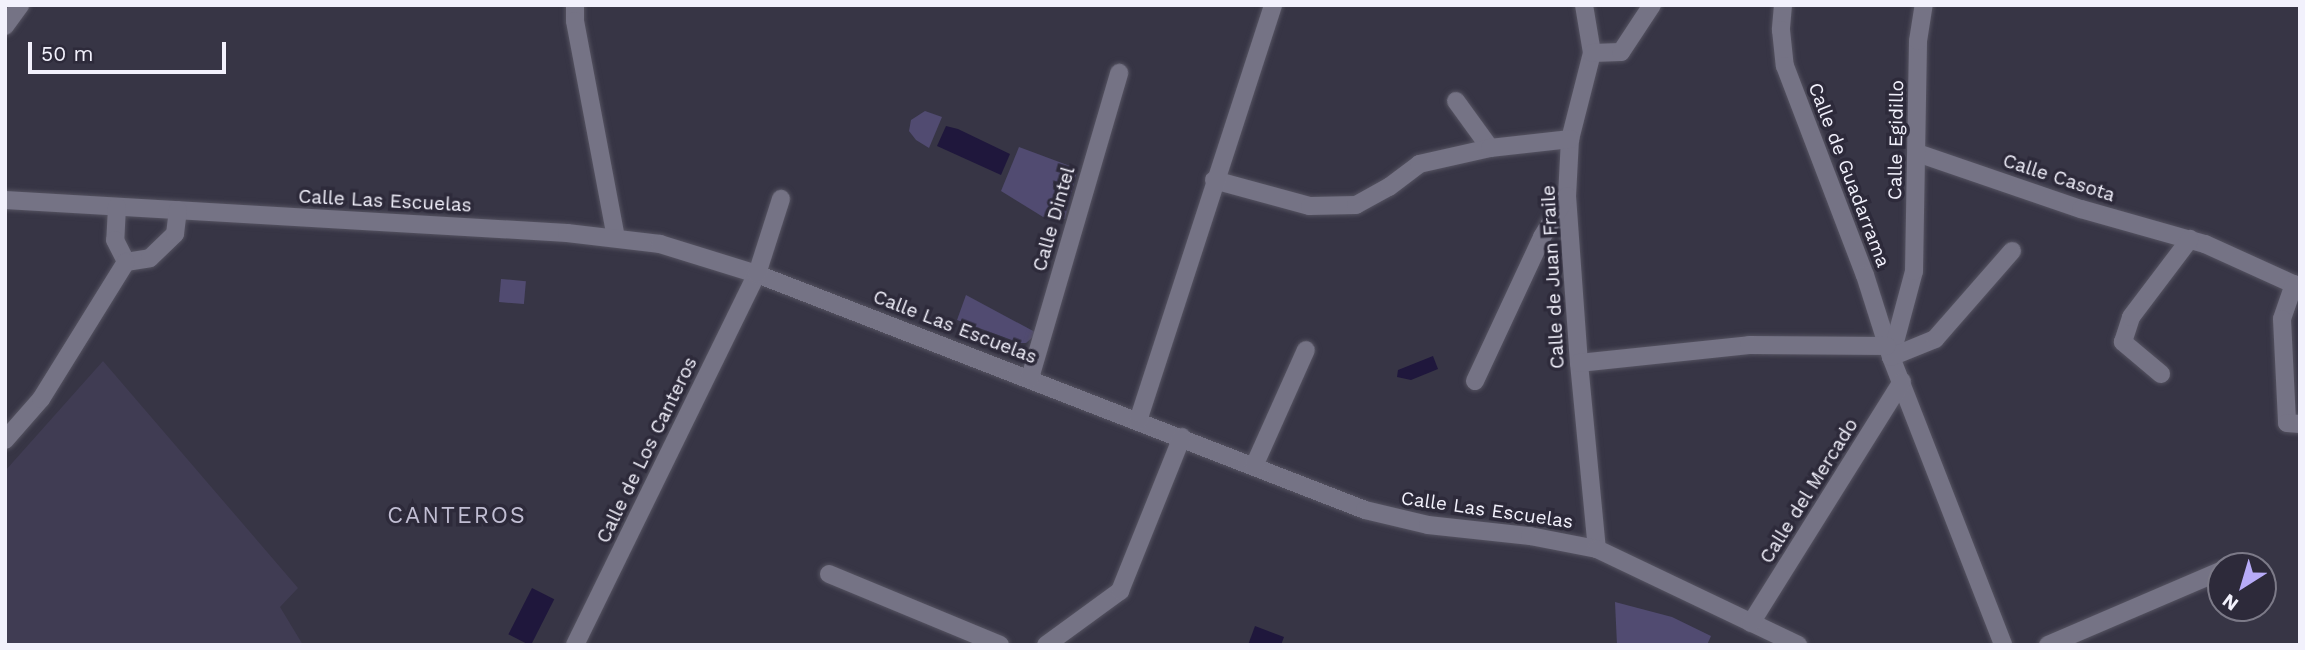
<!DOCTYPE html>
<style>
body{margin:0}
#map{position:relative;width:2305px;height:650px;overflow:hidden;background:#373545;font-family:"Work Sans",sans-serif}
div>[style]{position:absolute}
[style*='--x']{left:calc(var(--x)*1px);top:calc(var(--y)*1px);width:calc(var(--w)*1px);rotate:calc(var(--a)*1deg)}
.built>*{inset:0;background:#403c53}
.green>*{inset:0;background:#514b71;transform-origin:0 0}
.water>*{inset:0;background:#1f173c;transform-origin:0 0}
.roads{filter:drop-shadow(0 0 2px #555361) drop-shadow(0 0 2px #555361)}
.minor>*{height:18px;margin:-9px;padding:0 9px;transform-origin:9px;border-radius:9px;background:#757385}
span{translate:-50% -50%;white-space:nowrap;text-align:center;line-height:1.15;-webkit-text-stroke:7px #2d2a3a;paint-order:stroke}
.street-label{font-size:19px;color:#f2f1fc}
.quarter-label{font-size:23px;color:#c1bed3;letter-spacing:2px}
.frame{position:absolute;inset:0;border:7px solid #f2f1fc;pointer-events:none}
.north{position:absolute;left:2207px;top:552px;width:70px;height:70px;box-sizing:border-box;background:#2d2a3a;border:2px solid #7c7a88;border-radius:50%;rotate:217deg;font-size:19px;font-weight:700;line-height:28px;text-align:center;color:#f2f1fc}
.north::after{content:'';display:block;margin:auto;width:24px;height:32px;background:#b7abf8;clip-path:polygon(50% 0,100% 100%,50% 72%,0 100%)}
.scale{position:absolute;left:28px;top:42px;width:198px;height:32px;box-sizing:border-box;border:4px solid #f2f1fc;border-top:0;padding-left:9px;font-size:21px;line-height:24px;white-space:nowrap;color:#f2f1fc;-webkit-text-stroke:5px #2d2a3a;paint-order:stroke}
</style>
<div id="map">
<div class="built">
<i style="clip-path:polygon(103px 361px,298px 588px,280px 607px,303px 645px,5px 645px,5px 471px)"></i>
</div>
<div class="green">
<i style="clip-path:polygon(925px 111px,942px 117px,929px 148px,916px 140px,909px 131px,911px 120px)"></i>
<i style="clip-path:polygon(1019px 147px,1070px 166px,1076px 175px,1065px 219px,1048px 220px,1001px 191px)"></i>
<i style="left:501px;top:279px;width:25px;height:23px;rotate:5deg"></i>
<i style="clip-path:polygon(966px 295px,1035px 332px,1033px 337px,1026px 343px,1020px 343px,957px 320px)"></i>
<i style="clip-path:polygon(1615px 602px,1672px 617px,1711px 636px,1707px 645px,1617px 645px)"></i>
</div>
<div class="water">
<i style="clip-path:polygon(946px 126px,958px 129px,1010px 154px,1001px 175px,937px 146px)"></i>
<i style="clip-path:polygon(1433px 356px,1438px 369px,1411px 380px,1397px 377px,1398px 370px)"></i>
<i style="left:532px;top:588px;width:25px;height:52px;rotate:27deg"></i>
<i style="clip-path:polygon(1255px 626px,1284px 637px,1281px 645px,1248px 645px)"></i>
</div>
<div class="roads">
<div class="minor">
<i style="--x:575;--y:5;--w:16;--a:90"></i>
<i style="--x:575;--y:21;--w:220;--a:79.3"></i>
<i style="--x:1584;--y:5;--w:49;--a:80.5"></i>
<i style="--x:1592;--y:53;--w:89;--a:104.3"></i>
<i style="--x:1570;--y:139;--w:57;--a:93"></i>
<i style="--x:1567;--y:196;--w:167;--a:85.9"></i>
<i style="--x:1579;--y:363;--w:187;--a:84.5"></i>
<i style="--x:1783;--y:5;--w:25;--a:95"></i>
<i style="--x:1781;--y:30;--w:36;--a:84"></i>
<i style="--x:1785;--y:66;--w:224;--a:69.1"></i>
<i style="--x:1865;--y:275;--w:86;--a:72.4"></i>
<i style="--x:1891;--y:357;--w:309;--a:68.7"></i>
<i style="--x:5;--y:26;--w:26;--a:-54"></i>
<i style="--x:1592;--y:53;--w:29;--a:-2"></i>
<i style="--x:1621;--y:52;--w:56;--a:-56.6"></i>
<i style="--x:1456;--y:101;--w:58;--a:54.1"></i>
<i style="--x:1917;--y:153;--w:173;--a:18.9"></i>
<i style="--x:2081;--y:209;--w:129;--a:15.8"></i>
<i style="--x:2205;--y:244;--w:104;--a:24.4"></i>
<i style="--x:1214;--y:180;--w:99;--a:15.2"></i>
<i style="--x:1310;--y:206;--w:46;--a:-1.2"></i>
<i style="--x:1356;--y:205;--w:38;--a:-29"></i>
<i style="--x:1389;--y:187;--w:38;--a:-37"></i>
<i style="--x:1419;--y:164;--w:73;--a:-12.7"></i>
<i style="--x:1490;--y:148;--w:81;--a:-6.4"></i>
<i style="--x:5;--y:200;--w:563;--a:3.36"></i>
<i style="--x:567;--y:233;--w:94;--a:6.7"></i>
<i style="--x:660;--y:244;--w:102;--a:17.2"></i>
<i style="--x:757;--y:274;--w:652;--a:21.21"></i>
<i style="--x:1365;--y:510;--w:65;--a:13.4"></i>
<i style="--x:1428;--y:525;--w:103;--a:6.2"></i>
<i style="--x:1530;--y:536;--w:68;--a:11"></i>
<i style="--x:1597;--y:549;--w:223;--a:25.5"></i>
<i style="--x:117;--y:207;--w:33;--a:93"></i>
<i style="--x:115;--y:240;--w:25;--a:63"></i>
<i style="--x:126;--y:262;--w:24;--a:-9"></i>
<i style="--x:150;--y:258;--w:35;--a:-44"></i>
<i style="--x:175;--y:234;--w:24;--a:-83"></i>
<i style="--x:2294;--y:284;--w:37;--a:109"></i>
<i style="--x:2282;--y:319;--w:104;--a:87.2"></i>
<i style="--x:2287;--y:423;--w:13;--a:4"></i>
<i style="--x:1891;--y:357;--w:89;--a:-75"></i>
<i style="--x:1914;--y:271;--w:230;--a:-89"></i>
<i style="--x:1918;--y:41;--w:36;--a:-81"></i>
<i style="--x:1891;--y:357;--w:48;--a:-22.2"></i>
<i style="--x:1935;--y:339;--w:117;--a:-48.8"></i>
<i style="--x:1579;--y:363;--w:171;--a:-6"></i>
<i style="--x:1749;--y:345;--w:138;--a:0.4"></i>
<i style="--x:2161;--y:374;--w:50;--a:-139.9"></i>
<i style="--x:2123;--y:342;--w:26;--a:-72"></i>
<i style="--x:2131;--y:317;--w:98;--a:-52.9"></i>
<i style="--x:1030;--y:378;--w:318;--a:-73.7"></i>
<i style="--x:1475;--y:381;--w:159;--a:-65"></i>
<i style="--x:1542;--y:237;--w:48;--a:-58.6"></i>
<i style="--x:1138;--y:421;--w:437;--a:-72"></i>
<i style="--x:5;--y:440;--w:55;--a:-48.7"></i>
<i style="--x:41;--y:399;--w:161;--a:-58.2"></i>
<i style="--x:1254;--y:466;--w:127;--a:-65.9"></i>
<i style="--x:829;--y:574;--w:185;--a:22.5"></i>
<i style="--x:1751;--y:623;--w:285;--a:-58"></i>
<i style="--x:575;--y:645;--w:413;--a:-63.9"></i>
<i style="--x:757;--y:274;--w:79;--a:-72.3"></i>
<i style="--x:1046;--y:645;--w:92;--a:-36.1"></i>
<i style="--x:1120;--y:591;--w:166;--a:-68.1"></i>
<i style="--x:2048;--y:645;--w:188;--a:-23.2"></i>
</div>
</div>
<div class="street-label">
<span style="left:1896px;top:140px;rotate:-89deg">Calle Egidillo</span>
<span style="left:1849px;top:175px;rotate:69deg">Calle de Guadarrama</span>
<span style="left:2059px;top:178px;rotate:18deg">Calle Casota</span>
<span style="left:385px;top:201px;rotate:3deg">Calle Las Escuelas</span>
<span style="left:1054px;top:219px;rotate:-74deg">Calle Dintel</span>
<span style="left:1553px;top:277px;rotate:-93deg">Calle de Juan Fraile</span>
<span style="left:955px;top:327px;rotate:21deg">Calle Las Escuelas</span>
<span style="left:647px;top:450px;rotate:-64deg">Calle de Los Canteros</span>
<span style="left:1809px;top:491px;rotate:-58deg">Calle del Mercado</span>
<span style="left:1487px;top:510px;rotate:8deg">Calle Las Escuelas</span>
</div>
<div class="quarter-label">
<span style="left:457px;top:516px">CANTEROS</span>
</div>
<div class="frame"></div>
<div class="north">N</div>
<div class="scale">50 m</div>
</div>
